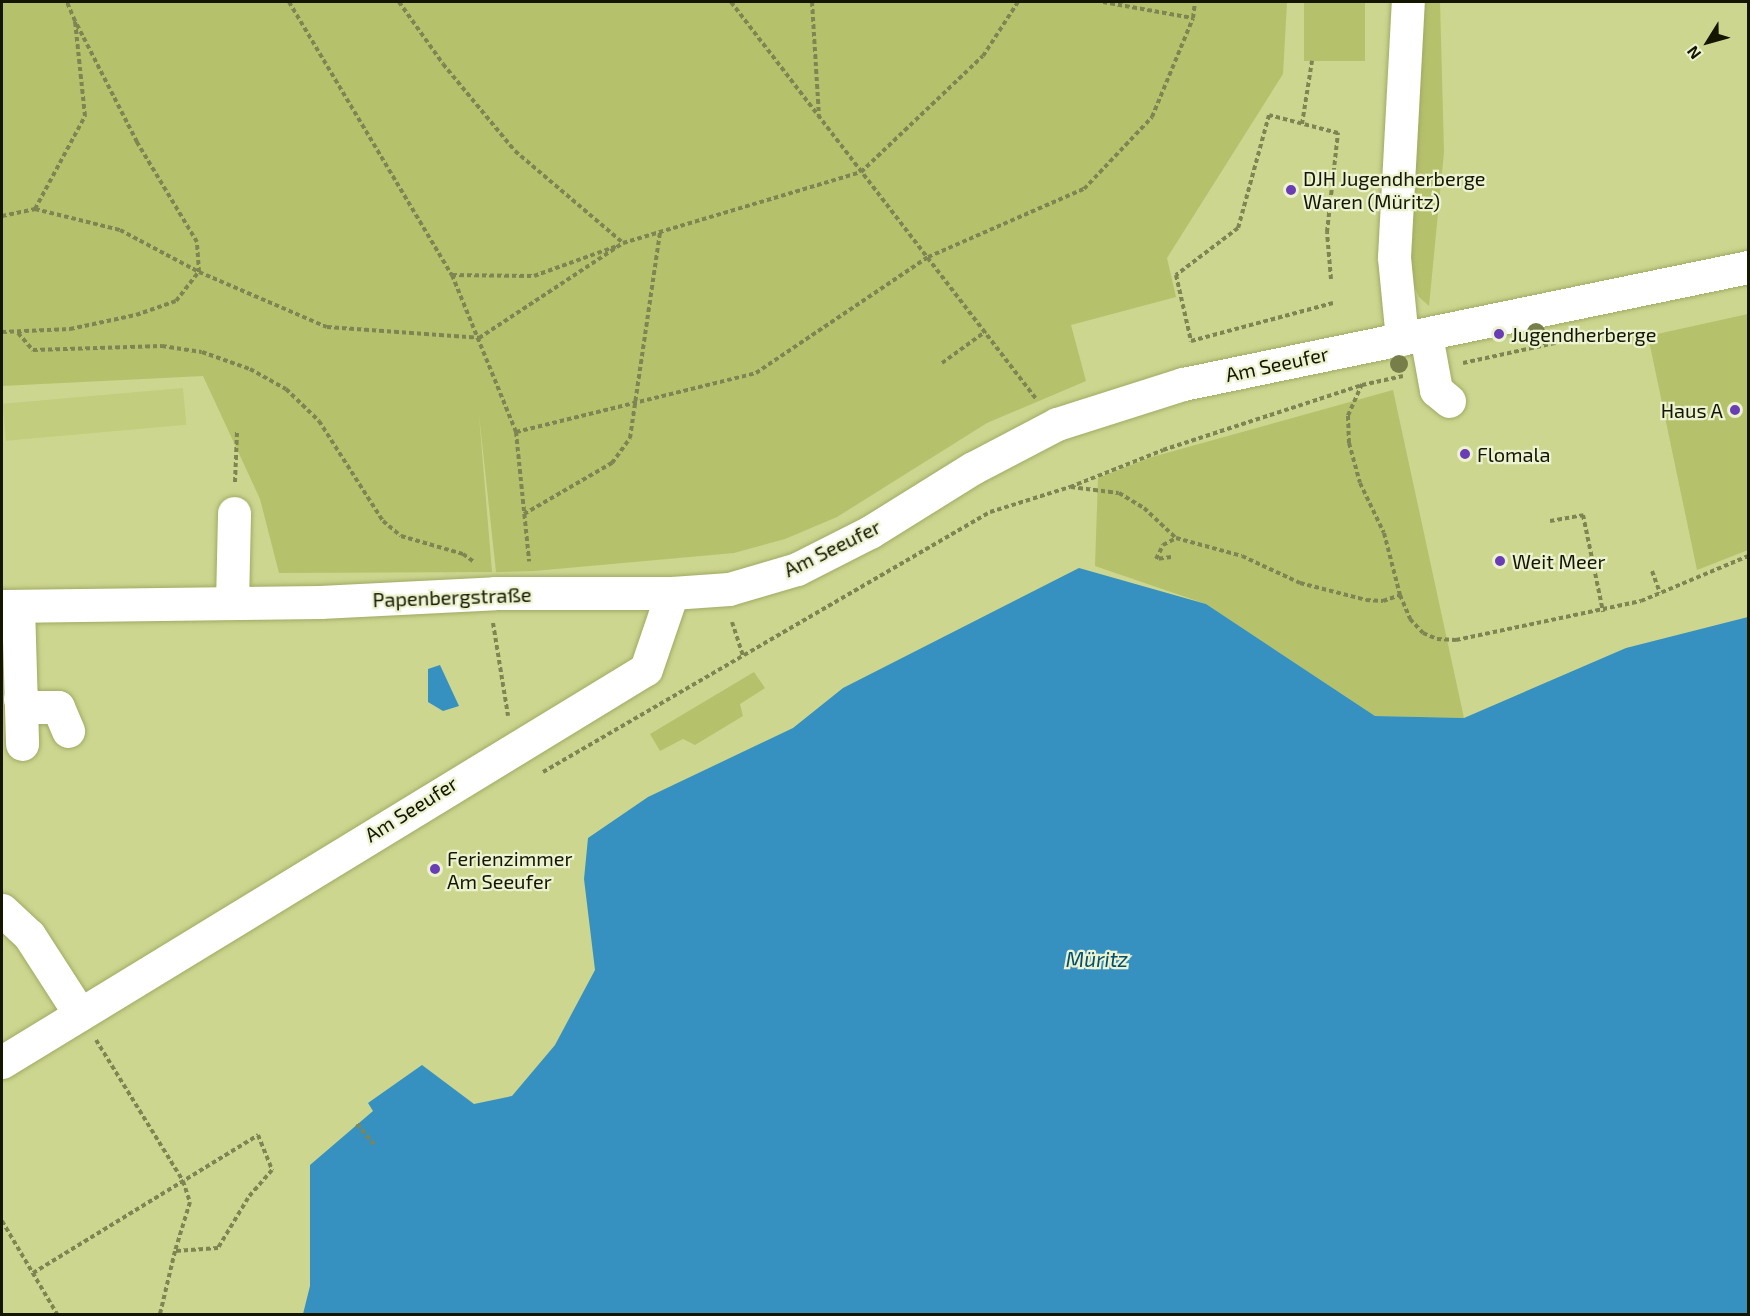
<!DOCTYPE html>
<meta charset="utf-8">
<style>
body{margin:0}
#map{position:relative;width:1750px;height:1316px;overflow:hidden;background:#ccd68f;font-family:"Exo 2",sans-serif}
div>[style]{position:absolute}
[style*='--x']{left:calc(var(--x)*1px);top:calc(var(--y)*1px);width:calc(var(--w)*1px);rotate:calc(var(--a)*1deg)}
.built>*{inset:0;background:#c2cd7d;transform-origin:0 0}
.green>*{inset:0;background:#b6c16c;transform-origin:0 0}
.water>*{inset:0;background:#3691c0}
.path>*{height:4px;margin-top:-2px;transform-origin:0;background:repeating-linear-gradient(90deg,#7e8552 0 4.5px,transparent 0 7.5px)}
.roads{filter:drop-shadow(0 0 2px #a1aa64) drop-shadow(0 0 2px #a1aa64)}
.minor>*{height:33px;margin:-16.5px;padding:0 16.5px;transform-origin:16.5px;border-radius:16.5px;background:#fff}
.trees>*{width:18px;height:18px;margin:-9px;border-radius:50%;background:#777e4a}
.dots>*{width:16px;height:16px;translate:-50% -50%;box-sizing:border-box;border:3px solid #edf3d0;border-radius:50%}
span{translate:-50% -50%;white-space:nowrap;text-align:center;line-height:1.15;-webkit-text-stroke:4.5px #edf3d0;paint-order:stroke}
.poi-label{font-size:20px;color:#141600}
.left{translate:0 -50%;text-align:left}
.right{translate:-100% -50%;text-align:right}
.street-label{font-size:20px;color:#141600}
.water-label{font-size:21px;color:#014e6e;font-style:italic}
.frame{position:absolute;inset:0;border:3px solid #141600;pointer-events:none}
.north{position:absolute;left:1678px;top:12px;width:60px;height:60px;-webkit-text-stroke:4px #edf3d0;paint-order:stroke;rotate:233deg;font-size:16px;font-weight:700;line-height:24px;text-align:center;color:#141600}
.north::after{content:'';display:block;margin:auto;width:21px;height:27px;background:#141600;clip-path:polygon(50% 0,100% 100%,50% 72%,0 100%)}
</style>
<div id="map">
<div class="built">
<i style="left:183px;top:388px;width:37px;height:181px;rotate:85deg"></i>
</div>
<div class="green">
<i style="clip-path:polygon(2px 2px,1287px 2px,1283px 74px,1167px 258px,1176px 297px,1071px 325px,1086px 381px,987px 423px,837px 517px,785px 539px,734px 553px,534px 571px,496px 572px,479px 415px,492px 572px,279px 573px,260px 499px,203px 376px,2px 386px)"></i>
<i style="left:1304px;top:2px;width:61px;height:59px"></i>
<i style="clip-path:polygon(1423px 2px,1440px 2px,1444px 152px,1429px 306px,1419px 297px,1409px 274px)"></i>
<i style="clip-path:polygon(1748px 314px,1748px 550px,1697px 570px,1648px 336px)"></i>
<i style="clip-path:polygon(1393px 390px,1464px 718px,1375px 716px,1206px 604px,1095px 566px,1098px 478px,1152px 457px)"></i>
<i style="clip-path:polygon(754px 672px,765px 688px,740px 704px,743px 716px,695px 745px,683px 739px,660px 751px,650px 734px)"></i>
</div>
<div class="water">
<i style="clip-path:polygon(1079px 568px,1206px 604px,1375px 716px,1464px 718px,1626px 648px,1748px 617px,1748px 1314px,303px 1314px,310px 1286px,310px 1165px,373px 1111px,368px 1103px,422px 1065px,474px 1104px,512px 1096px,555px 1045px,595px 970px,584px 879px,588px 838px,648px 797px,793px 728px,843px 688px)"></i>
<i style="clip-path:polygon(440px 665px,459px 706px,443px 711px,428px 702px,428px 669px)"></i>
</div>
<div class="path">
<i style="--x:289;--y:2;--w:318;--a:59.2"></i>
<i style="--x:452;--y:275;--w:82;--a:0.7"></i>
<i style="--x:534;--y:276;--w:88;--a:-19.9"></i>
<i style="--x:399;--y:2;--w:76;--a:54.6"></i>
<i style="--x:443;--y:64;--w:113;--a:50.4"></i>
<i style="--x:515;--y:151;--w:142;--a:40.4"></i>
<i style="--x:623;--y:243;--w:248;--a:-16.6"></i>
<i style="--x:861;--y:172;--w:168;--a:-43.6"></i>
<i style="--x:983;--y:56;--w:64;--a:-57.1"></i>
<i style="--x:731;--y:2;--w:502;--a:52.45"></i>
<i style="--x:812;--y:2;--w:114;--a:86.5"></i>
<i style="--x:1103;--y:2;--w:91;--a:10.1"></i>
<i style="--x:1302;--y:124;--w:64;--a:-81"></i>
<i style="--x:35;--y:209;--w:106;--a:-61.7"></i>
<i style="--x:85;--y:116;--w:96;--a:-96"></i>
<i style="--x:75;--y:21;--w:21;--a:-113"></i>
<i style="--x:2;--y:216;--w:34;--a:-12"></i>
<i style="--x:35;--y:209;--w:88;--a:13.9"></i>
<i style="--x:120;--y:230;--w:89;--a:28"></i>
<i style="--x:199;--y:272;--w:139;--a:23.3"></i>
<i style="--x:327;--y:327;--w:152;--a:4.1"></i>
<i style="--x:479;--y:338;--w:173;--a:-33.4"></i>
<i style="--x:452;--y:275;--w:170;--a:67.8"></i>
<i style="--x:516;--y:432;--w:130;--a:84.2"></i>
<i style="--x:1331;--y:279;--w:47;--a:-94.9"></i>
<i style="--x:1327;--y:232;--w:100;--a:-83.7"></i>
<i style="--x:1338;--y:133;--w:71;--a:-165.4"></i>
<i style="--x:1269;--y:115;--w:117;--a:105.3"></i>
<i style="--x:1238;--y:228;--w:78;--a:142.8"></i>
<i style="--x:1176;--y:275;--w:68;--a:77.2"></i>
<i style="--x:1191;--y:341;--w:147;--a:-15"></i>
<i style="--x:2;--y:332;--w:68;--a:-2.5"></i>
<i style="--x:70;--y:329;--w:67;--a:-12"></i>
<i style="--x:136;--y:315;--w:42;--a:-19.3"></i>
<i style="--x:176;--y:301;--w:37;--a:-52"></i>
<i style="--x:199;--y:272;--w:30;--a:-94"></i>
<i style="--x:197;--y:242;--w:117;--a:-121"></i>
<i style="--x:137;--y:142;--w:136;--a:-117.1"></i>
<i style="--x:18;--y:333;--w:23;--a:49"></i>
<i style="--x:33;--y:350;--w:129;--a:-1.8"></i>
<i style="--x:162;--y:346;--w:40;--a:8.5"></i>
<i style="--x:202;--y:352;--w:51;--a:19.5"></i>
<i style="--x:250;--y:369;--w:41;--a:29.1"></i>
<i style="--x:286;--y:389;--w:46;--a:44.1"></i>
<i style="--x:319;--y:421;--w:119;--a:57.4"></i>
<i style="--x:383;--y:521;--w:23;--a:40"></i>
<i style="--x:401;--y:536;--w:65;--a:16.2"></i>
<i style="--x:463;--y:554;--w:14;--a:36"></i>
<i style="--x:942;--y:363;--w:54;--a:-36"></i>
<i style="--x:1463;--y:363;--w:113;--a:-12.3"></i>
<i style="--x:1362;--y:384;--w:35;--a:114"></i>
<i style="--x:1348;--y:416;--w:27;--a:88"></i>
<i style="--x:1349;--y:443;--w:41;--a:74.6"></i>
<i style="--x:1360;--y:483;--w:55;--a:64.4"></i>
<i style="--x:1384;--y:533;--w:64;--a:75.5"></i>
<i style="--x:516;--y:432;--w:247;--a:-13.8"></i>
<i style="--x:756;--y:373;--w:207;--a:-34"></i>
<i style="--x:928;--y:257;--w:170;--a:-23.6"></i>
<i style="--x:1084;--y:189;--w:99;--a:-46.6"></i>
<i style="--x:1152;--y:117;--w:107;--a:-67.5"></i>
<i style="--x:1193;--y:18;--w:16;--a:-83"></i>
<i style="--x:235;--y:482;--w:50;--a:-87.7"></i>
<i style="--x:1071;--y:487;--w:48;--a:7.1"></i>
<i style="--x:1119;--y:493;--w:29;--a:31"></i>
<i style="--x:1144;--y:508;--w:44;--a:43.2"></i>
<i style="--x:1176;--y:538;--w:68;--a:15.3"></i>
<i style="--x:1242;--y:556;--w:64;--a:25"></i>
<i style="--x:1300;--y:583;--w:68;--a:14.4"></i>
<i style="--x:1366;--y:600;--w:17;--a:3"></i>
<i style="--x:1383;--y:601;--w:18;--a:-19"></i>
<i style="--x:1400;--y:595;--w:26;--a:67"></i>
<i style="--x:1410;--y:619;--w:19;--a:47"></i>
<i style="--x:1423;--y:633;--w:15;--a:23"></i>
<i style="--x:1437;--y:639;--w:19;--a:3"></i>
<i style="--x:1456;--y:640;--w:189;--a:-11.9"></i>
<i style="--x:1641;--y:601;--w:116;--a:-22.8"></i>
<i style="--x:524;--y:514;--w:102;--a:-30.1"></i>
<i style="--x:612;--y:463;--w:31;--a:-54"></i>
<i style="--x:630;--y:438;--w:208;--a:-81.7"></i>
<i style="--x:1550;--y:521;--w:34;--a:-10"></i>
<i style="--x:1583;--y:515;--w:99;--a:78.3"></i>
<i style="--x:1171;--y:557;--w:15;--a:172"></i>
<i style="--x:1156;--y:559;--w:16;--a:-63"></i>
<i style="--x:1163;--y:545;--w:15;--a:-28"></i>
<i style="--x:1652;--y:571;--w:23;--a:70"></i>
<i style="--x:732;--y:622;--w:36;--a:72"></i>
<i style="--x:493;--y:623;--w:94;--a:80.8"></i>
<i style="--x:543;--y:772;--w:517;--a:-30.18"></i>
<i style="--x:990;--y:512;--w:84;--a:-17.4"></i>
<i style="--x:1070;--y:487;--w:100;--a:-21.7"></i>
<i style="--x:1163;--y:450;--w:209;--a:-18.1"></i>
<i style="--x:1362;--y:385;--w:42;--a:-12.4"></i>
<i style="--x:96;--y:1040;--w:166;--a:58.3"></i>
<i style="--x:183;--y:1181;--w:22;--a:72"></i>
<i style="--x:190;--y:1202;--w:51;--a:107"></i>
<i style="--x:357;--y:1124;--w:26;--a:50"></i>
<i style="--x:2;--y:1221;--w:108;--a:59.4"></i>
<i style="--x:33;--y:1273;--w:264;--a:-31.5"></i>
<i style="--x:258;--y:1135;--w:38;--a:68"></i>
<i style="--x:272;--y:1170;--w:37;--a:131"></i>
<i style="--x:248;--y:1198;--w:58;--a:121"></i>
<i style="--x:218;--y:1248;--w:43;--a:176"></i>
<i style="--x:175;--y:1251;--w:65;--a:103.4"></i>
</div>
<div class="roads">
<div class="minor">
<i style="--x:1426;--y:335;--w:56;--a:79.7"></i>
<i style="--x:1436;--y:390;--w:17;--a:40"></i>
<i style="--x:1402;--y:339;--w:82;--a:-95.6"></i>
<i style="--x:1394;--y:257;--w:255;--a:-86.9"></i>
<i style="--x:232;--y:603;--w:90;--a:-88.7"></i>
<i style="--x:2;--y:606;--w:318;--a:-0.7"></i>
<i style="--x:320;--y:602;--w:175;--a:-2.9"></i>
<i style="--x:495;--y:593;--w:177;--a:0"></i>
<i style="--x:672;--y:593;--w:57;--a:-4"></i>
<i style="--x:729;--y:589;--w:71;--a:-16.4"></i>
<i style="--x:797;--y:569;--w:82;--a:-26.9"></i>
<i style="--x:870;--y:532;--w:121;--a:-31.9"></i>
<i style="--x:973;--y:468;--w:95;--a:-27.6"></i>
<i style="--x:1057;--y:424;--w:132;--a:-17.6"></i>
<i style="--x:1183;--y:384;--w:577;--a:-11.7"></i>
<i style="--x:18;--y:606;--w:138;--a:88.3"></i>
<i style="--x:20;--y:699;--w:15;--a:32"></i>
<i style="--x:33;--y:707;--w:25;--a:0"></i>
<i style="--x:58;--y:707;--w:26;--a:67"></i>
<i style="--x:2;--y:910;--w:37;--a:43"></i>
<i style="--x:29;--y:935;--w:94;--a:57.2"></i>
<i style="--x:2;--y:1062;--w:754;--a:-31.39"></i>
<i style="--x:646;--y:669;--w:80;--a:-71.1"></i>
</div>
</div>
<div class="trees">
<i style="left:1536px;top:332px"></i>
<i style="left:1399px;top:364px"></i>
</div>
<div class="dots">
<i style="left:1291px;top:190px;background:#683db5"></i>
<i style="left:1499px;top:334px;background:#683db5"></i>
<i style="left:1735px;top:410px;background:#683db5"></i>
<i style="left:1465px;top:454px;background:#683db5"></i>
<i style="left:1500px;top:561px;background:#683db5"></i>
<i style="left:435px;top:869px;background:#683db5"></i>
</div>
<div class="poi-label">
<span class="left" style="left:1303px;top:190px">DJH Jugendherberge<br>Waren (Müritz)</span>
<span class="left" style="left:1511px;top:334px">Jugendherberge</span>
<span class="right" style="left:1723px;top:410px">Haus A</span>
<span class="left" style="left:1477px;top:454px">Flomala</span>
<span class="left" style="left:1512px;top:561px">Weit Meer</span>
<span class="left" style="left:447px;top:870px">Ferienzimmer<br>Am Seeufer</span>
</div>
<div class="street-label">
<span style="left:1277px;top:364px;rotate:-12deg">Am Seeufer</span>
<span style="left:832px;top:548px;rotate:-26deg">Am Seeufer</span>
<span style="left:452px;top:597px;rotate:-2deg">Papenbergstraße</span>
<span style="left:411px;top:809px;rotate:-32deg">Am Seeufer</span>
</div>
<div class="water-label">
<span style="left:1097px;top:959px">Müritz</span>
</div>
<div class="frame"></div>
<div class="north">N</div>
</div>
